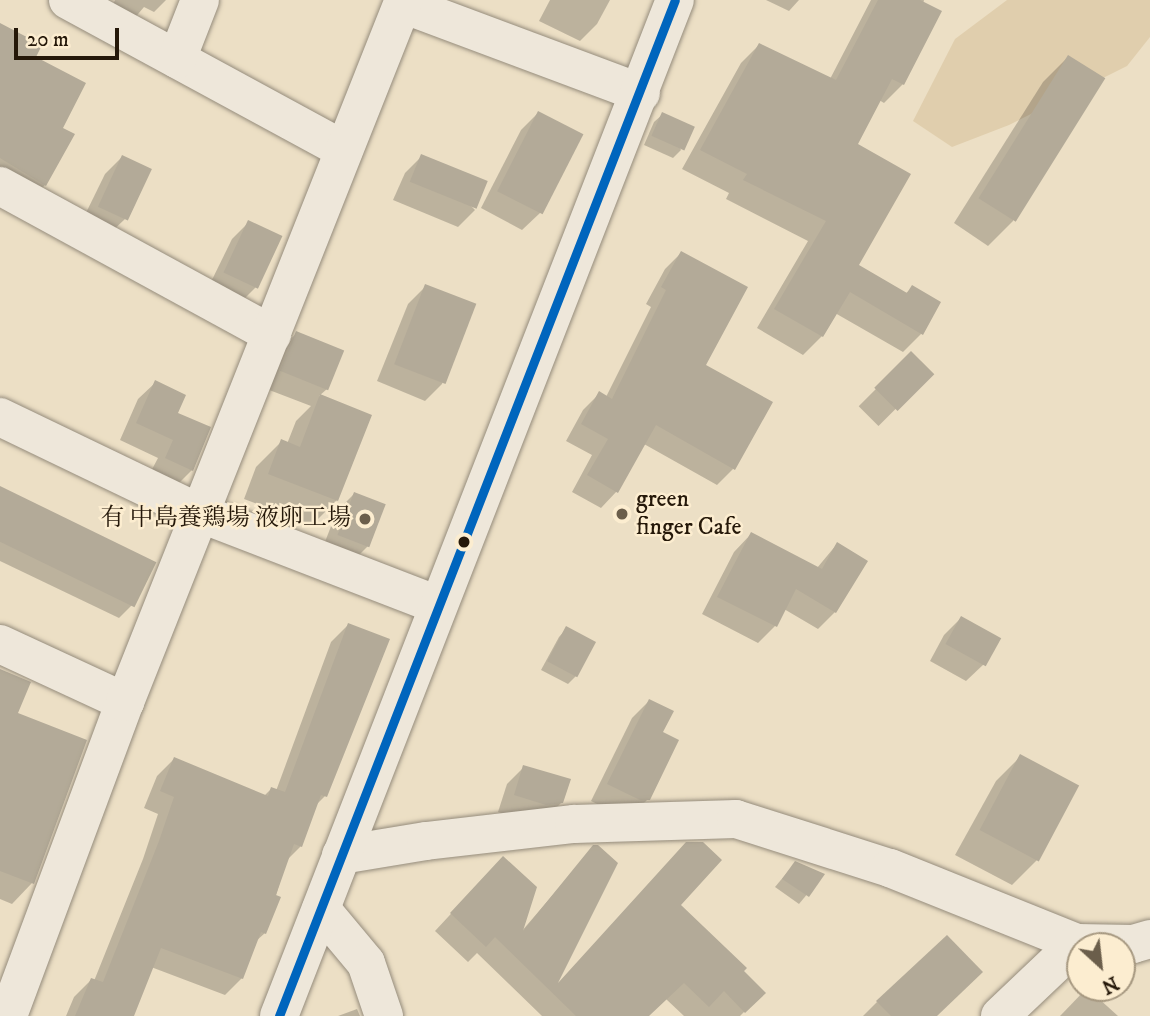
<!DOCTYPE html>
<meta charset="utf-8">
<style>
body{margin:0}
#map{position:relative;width:1150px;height:1016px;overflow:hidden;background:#ecdfc5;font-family:"IM FELL DW Pica","Noto Serif JP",serif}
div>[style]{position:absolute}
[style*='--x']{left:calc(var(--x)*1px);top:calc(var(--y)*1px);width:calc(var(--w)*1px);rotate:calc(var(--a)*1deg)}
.green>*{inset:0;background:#e0cead}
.shadow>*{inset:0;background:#0003;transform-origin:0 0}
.building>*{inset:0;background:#b3aa98;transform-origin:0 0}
.roads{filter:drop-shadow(0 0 2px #958c7c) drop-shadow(0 0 2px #958c7c)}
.minor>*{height:38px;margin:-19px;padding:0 19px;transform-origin:19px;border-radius:19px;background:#eee7da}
.bus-1>*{height:9px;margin:-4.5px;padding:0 4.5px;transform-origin:4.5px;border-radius:4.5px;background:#0065bd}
.dots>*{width:19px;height:19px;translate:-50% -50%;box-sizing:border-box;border:4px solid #fcedd0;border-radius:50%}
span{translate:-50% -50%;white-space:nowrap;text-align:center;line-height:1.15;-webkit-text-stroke:5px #fcedd0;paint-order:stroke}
.poi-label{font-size:24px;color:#251809}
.left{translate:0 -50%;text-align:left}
.right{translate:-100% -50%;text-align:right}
.north{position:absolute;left:1066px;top:932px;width:70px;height:70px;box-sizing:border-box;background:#fcedd0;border:2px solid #a69880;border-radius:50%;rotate:153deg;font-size:19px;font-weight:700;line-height:28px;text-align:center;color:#251809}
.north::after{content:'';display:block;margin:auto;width:24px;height:32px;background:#6b5e4b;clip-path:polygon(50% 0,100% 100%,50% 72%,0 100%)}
.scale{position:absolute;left:14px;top:28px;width:105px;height:32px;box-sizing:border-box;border:4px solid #251809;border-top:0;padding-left:9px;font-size:21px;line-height:24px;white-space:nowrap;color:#251809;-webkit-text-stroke:5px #fcedd0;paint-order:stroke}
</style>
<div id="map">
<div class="green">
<i style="clip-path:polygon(1007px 0,1150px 0,1150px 37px,1127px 66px,1009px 125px,952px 147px,913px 121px,955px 39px)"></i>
</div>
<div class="shadow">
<i style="clip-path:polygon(115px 0,166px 0,154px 12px,144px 7px,127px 27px,108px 17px)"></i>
<i style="clip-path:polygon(550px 0,610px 0,597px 24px,580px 41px,539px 21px)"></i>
<i style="clip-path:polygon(766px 0,799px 0,789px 11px)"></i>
<i style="clip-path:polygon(871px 0,924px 0,903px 84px,884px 103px,879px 100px,856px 144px,857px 266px,905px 294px,913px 287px,921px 334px,903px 352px,835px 313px,822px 336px,803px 355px,757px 328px,808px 241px,726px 199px,729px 193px,682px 169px,741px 63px,759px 45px,830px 79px)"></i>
<i style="clip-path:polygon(0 25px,33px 57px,61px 129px,45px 185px,28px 202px,0 184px)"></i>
<i style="clip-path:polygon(1068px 57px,1013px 221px,988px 246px,954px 223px,1043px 82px)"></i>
<i style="clip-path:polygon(538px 113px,540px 213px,522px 230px,481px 208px,521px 130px)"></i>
<i style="clip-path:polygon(663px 114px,681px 150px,673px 158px,644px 145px,654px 122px)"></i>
<i style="clip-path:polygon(422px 156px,475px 210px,458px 227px,393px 200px,405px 173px)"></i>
<i style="clip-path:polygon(122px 157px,125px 219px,107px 236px,81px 223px,105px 174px)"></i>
<i style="clip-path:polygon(249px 222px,256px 287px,239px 304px,207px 290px,232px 239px)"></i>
<i style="clip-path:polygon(681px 253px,703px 366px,733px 469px,717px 485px,644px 444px,617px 491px,601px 508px,572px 492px,592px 455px,566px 441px,583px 410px,599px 394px,606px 397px,651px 307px,646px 304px,665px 269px)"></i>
<i style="clip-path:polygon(425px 287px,474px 305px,442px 384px,425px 401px,377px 381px,408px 304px)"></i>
<i style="clip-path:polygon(297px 333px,327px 389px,319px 396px,337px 500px,312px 525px,244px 499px,256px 467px,281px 442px,287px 444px,296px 421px,311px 406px,264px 388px,279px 350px)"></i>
<i style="left:911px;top:354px;width:28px;height:74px;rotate:45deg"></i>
<i style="clip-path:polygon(156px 382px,176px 413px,192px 470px,175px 487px,149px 475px,158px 458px,120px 440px,138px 399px)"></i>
<i style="clip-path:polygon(0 488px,136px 601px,119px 618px,0 561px)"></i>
<i style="clip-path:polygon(354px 494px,368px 546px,351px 563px,321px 552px,337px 511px)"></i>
<i style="clip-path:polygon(751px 534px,817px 568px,837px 544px,835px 612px,818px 629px,784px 609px,775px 626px,758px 643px,702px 614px,734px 552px)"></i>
<i style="clip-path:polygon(961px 618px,984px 664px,966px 681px,930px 661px,944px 635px)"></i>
<i style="clip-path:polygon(348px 625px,325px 796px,315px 806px,301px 846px,286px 861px,265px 933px,255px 942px,242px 978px,225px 995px,151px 967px,133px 1016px,66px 1016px,74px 997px,91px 980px,94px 981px,143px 859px,158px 814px,144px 808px,157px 776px,174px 759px,264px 796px,271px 789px,276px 791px,331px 642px)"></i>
<i style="clip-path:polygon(567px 628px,576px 676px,568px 684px,541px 670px,559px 637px)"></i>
<i style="clip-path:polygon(0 671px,16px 714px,32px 883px,12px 904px,0 899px)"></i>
<i style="clip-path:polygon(649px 701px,661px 733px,648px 799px,631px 816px,622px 816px,591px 801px,632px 718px)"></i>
<i style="clip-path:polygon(1021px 756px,1037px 860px,1012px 885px,955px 855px,996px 781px)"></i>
<i style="clip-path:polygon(524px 767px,562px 802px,544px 820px,528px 822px,498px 812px,507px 784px)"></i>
<i style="clip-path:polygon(594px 847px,555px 986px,678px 905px,763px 993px,740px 1016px,684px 1016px,666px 999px,648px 1016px,542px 1016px,477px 953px,468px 962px,435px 931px,487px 875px,521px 932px)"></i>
<i style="clip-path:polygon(795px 863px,823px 875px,799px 904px,775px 887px)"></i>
<i style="clip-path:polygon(1087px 988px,1118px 1016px,1060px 1016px)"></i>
<i style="clip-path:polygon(877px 1002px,935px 1016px,863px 1016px)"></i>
<i style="clip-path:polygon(357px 1009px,360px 1016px,338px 1016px)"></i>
</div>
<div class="building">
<i style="clip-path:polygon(878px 0,920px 0,942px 11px,904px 85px,892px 79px,858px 144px,911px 174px,859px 265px,907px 293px,912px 285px,941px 302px,923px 335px,850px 292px,823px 337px,774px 309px,826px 221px,743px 180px,747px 174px,700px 150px,759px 43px,836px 80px)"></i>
<i style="clip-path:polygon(0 23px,42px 45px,36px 57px,86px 83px,63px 128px,75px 134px,46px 186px,0 158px)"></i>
<i style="left:1068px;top:55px;width:44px;height:169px;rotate:32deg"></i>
<i style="left:538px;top:111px;width:51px;height:90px;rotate:27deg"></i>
<i style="left:662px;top:112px;width:36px;height:26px;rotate:24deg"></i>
<i style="left:421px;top:154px;width:72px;height:30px;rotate:22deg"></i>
<i style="left:122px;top:155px;width:33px;height:57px;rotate:25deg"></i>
<i style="left:248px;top:220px;width:38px;height:58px;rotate:25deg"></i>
<i style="clip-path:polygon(681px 251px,748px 287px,706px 365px,773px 402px,735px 470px,656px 425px,618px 493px,587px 475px,608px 439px,581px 424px,599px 391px,612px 399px,666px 290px,661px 287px)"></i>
<i style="left:425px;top:284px;width:55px;height:86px;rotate:21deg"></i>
<i style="left:296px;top:331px;width:52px;height:43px;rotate:22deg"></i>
<i style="left:911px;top:351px;width:33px;height:52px;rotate:45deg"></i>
<i style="clip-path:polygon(155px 380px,186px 395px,178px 413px,211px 427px,193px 471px,165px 458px,173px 440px,136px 423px)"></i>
<i style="clip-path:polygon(320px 394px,372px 415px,338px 501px,268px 474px,281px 439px,300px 447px)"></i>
<i style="left:0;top:486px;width:174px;height:50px;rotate:26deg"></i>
<i style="left:354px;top:492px;width:34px;height:46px;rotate:21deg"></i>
<i style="clip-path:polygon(751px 532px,822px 569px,837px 542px,868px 561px,836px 613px,796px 589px,777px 627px,717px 597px)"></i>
<i style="left:961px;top:616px;width:46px;height:32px;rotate:29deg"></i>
<i style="clip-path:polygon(348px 623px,390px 639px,327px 797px,321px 795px,302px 847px,294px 844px,276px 895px,281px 897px,266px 934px,261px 932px,243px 979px,161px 948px,134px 1016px,75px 1016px,91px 978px,103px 982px,159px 841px,174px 797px,160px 791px,174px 757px,268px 796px,271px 787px,285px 792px)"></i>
<i style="left:566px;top:626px;width:34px;height:40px;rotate:28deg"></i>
<i style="clip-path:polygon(0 669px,31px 682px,18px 713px,87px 740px,34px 884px,0 871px)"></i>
<i style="clip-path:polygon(649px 699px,674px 711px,663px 732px,679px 740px,650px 800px,640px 800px,607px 784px)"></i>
<i style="left:1020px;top:754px;width:67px;height:86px;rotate:28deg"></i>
<i style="clip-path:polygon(523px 765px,571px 779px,563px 803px,546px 805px,514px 795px)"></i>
<i style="clip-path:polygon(686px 842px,703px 842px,722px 860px,681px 905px,747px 968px,744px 971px,766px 993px,745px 1013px,724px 991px,709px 1007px,684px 983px,649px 1016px,576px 1016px,495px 937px,486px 947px,450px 913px,503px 856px,537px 887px,523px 931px,593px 845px,598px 845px,618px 863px,558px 983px)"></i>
<i style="clip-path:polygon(795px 861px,825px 874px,809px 897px,782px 879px)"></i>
<i style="clip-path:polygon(947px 935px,983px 972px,937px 1016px,891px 1016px,876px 1001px)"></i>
</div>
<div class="roads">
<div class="minor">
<i style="--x:68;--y:0;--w:314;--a:28.5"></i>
<i style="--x:403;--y:4;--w:254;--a:20.5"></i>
<i style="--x:177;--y:59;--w:63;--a:-68.7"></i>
<i style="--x:0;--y:186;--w:310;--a:28.6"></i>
<i style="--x:0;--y:417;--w:224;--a:25.7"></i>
<i style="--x:202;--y:514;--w:253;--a:21.1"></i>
<i style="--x:0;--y:644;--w:138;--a:24.9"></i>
<i style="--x:341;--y:855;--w:86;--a:-9.4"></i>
<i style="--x:426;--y:841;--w:149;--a:-6.6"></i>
<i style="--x:574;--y:824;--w:162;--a:-1.8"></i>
<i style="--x:736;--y:819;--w:162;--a:17.7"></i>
<i style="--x:890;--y:868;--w:201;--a:21.9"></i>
<i style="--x:1077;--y:943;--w:56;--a:1"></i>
<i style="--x:1133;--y:944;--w:18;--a:-16"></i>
<i style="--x:321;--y:909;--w:70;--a:50.2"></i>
<i style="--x:366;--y:963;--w:56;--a:71.2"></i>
<i style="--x:8;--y:1016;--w:335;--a:-69.6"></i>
<i style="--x:125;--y:702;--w:755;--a:-68.33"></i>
<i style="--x:279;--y:1016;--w:1090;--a:-68.71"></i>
<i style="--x:1000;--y:1016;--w:106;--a:-43.5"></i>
</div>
</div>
<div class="bus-1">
<i style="--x:279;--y:1016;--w:1090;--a:-68.71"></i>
</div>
<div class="dots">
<i style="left:622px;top:514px;background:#6b5e4b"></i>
<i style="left:365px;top:519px;background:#6b5e4b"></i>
<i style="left:464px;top:542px;background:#251809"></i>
</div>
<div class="poi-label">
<span class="left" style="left:636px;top:514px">green<br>finger Cafe</span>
<span class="right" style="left:351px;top:519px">有 中島養鶏場 液卵工場</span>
</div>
<div class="north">N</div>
<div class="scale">20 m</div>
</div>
